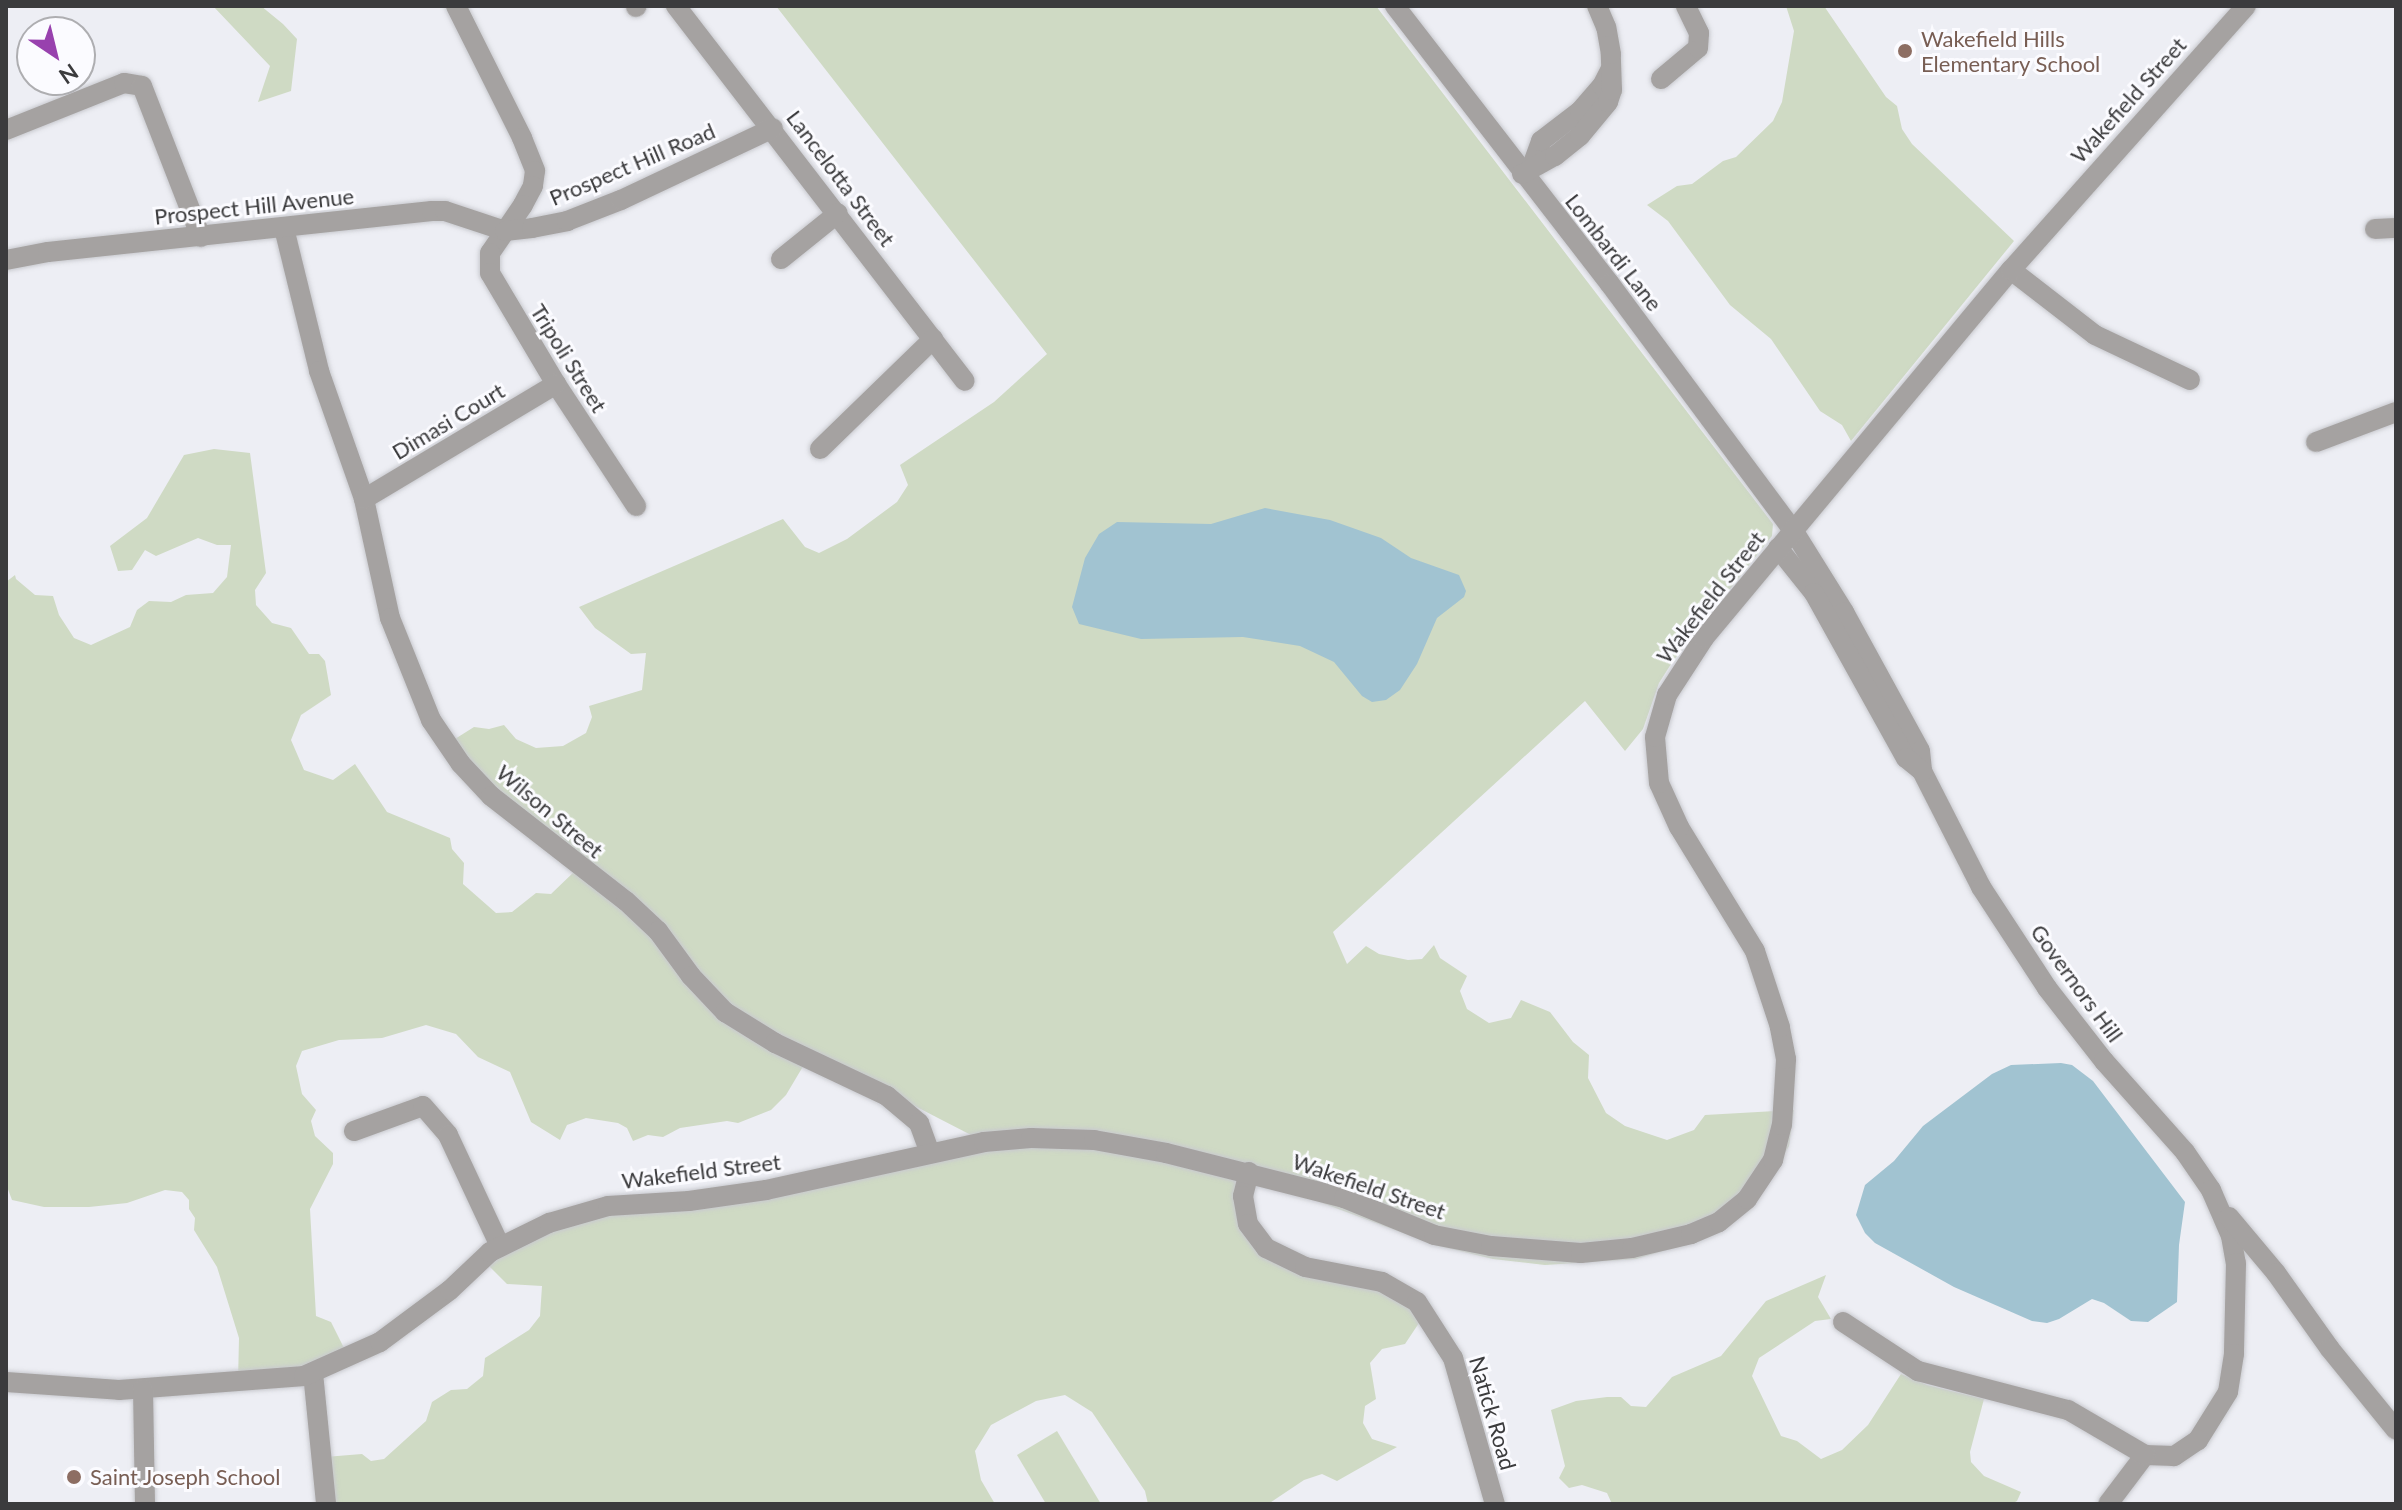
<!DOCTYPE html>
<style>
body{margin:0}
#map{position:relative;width:2402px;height:1510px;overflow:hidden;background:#edeef4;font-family:Lato,sans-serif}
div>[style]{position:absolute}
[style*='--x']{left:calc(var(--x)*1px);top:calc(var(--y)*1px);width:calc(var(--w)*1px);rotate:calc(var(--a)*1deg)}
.green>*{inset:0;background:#cfdac4}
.water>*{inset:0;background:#a1c3d1}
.roads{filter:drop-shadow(0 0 2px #c9cacf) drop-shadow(0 0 2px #c9cacf)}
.minor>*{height:20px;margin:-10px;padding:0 10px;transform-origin:10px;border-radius:10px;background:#a5a2a1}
.dots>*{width:22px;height:22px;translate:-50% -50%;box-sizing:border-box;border:4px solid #fbfbff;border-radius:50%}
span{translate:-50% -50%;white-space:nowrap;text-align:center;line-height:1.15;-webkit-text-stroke:6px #fbfbff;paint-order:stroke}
.education-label{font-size:22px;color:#785e54}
.left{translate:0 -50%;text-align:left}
.street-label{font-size:22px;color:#3b3b3d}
.frame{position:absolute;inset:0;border:8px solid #3b3b3d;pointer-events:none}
.north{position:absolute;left:16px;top:16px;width:80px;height:80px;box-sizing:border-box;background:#fbfbff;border:2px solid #aeaeb1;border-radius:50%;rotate:145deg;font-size:22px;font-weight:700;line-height:32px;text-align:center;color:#3b3b3d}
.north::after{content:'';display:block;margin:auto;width:28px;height:36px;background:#9841ae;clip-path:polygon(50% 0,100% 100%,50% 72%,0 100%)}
</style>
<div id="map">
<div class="green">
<i style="clip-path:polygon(213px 6px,261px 6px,283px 24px,297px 39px,291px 91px,258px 102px,270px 66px)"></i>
<i style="clip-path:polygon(776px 6px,1376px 6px,1773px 524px,1772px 536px,1673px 661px,1659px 683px,1643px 729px,1625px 751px,1585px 701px,1333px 932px,1347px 964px,1366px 946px,1379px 954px,1408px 960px,1422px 959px,1434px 945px,1440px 958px,1467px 976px,1460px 991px,1467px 1009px,1489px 1023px,1511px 1018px,1521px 1000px,1550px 1012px,1573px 1042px,1589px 1055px,1588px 1078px,1606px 1113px,1625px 1126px,1667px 1140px,1694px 1130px,1705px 1115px,1794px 1110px,1789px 1146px,1769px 1181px,1690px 1243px,1636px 1259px,1545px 1265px,1493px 1259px,1435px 1245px,1242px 1173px,1263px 1249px,1366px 1281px,1423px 1317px,1405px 1344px,1382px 1349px,1370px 1363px,1376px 1399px,1365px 1406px,1363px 1423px,1372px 1439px,1397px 1447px,1337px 1481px,1322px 1474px,1304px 1480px,1268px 1504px,1148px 1504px,1145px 1491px,1092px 1412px,1065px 1395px,1036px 1401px,991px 1425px,975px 1451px,981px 1480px,995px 1504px,327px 1504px,325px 1457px,362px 1454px,371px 1461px,384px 1459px,426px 1421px,432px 1402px,451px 1390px,467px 1389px,483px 1376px,485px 1358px,529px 1330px,540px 1316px,542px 1286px,507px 1284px,485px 1262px,559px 1223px,689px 1202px,971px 1135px,874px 1085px,805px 1063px,786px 1095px,771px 1110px,738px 1123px,727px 1121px,680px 1128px,663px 1137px,648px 1135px,633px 1141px,627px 1128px,618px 1123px,586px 1118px,567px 1125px,560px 1140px,531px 1122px,510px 1072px,478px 1057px,456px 1034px,426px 1025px,382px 1038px,339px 1040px,302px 1051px,296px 1066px,302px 1094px,316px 1110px,311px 1121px,315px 1136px,333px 1153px,333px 1164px,310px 1209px,316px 1316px,331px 1322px,349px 1358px,238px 1381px,239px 1338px,217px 1267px,194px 1230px,195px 1218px,189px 1209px,189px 1200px,182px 1192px,165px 1190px,127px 1203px,89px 1207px,44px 1207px,12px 1200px,6px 1184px,6px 582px,15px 575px,16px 579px,35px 595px,53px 596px,59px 615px,74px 638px,91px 645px,130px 627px,137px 610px,149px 601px,171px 602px,186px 595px,213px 593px,227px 577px,231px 545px,217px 545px,198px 538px,156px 556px,145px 550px,132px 570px,118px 571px,110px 546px,147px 518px,184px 455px,214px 449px,250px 453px,266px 573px,255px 590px,256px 605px,272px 623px,291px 628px,309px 654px,319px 654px,325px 661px,331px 695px,301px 715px,291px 740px,304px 770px,333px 780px,355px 764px,387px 812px,450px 838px,452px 849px,464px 863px,463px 884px,496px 913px,512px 912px,536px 893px,551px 894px,576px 870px,447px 744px,474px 727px,489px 729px,504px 725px,516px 739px,536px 748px,563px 746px,586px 733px,592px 717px,589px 706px,642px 690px,646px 653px,631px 654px,595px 628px,579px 607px,783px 519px,805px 547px,819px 553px,847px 539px,897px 502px,908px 485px,900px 465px,994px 402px,1047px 354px)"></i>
<i style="clip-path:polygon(1786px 6px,1824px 6px,1886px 97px,1897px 106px,1902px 129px,1912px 144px,2014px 241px,1851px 441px,1842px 425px,1820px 411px,1771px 339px,1730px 305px,1668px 221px,1647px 205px,1677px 186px,1692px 184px,1723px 161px,1736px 157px,1773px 121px,1782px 102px,1794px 31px)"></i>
<i style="clip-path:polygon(1826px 1275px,1818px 1297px,1831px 1319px,1815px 1321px,1759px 1358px,1752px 1376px,1781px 1436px,1797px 1441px,1821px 1459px,1842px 1450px,1868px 1425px,1901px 1374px,1927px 1385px,1984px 1399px,1970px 1452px,1971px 1462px,1984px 1476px,2021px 1492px,2017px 1501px,2011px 1504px,1612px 1504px,1607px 1493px,1582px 1485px,1569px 1488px,1559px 1478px,1565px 1466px,1551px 1410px,1576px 1401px,1607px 1397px,1621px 1397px,1631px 1406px,1646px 1407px,1672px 1377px,1721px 1356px,1766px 1301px)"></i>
<i style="clip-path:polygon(1057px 1431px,1101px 1504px,1046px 1504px,1017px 1455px)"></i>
</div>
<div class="water">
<i style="clip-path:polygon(1265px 508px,1330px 520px,1381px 538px,1411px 558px,1459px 575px,1466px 591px,1464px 597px,1437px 618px,1417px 664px,1400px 690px,1386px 700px,1372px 702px,1362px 696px,1334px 662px,1300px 646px,1243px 637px,1141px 639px,1079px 624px,1072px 607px,1085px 558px,1099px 534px,1117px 522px,1211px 524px)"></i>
<i style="clip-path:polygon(2061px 1063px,2072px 1065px,2093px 1081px,2185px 1202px,2179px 1245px,2177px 1302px,2148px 1322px,2131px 1321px,2104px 1303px,2092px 1299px,2059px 1319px,2047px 1323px,2032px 1321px,1954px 1287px,1875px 1243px,1865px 1233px,1856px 1215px,1865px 1185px,1894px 1161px,1923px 1126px,1992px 1074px,2011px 1065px)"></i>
</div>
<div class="roads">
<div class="minor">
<i style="--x:456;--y:6;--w:148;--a:63.4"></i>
<i style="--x:522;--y:138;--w:35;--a:68"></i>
<i style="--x:535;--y:171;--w:15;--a:98"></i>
<i style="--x:533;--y:186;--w:21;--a:118"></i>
<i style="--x:523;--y:205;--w:58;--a:124.5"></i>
<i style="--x:490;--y:253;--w:20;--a:90"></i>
<i style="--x:490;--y:273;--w:129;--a:59.3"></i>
<i style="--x:556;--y:384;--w:146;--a:56.7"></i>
<i style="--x:676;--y:6;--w:473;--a:52.4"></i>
<i style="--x:1395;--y:6;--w:351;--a:52.3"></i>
<i style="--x:1610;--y:284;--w:307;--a:53.4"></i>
<i style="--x:1793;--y:530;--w:97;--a:58.1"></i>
<i style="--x:1844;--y:612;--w:158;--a:61.3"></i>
<i style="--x:1920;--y:751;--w:20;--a:84"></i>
<i style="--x:1922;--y:771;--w:130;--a:63"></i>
<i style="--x:1981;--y:887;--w:121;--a:56.8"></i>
<i style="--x:2047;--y:988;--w:93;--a:52"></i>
<i style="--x:2104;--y:1061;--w:122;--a:48.3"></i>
<i style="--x:2185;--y:1152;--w:46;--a:55.6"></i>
<i style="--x:2211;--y:1190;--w:50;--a:66.5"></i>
<i style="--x:2231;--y:1236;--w:27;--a:80"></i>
<i style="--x:2236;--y:1263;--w:91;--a:91.3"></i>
<i style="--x:2234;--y:1354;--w:38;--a:99"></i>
<i style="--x:2228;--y:1392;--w:57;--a:122"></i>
<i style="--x:2198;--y:1440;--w:29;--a:146"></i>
<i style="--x:2174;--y:1456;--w:29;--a:-178"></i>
<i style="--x:2145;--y:1455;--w:61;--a:127.1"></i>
<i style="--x:636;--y:7;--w:1;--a:-45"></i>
<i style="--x:1661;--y:79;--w:48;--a:-40"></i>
<i style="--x:1698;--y:48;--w:15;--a:-86"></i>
<i style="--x:1699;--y:33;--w:30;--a:-116"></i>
<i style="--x:6;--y:130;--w:127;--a:-21.7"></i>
<i style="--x:124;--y:83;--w:18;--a:9"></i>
<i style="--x:142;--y:86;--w:162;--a:68.7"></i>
<i style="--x:1532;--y:166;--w:27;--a:-70"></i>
<i style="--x:1541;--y:141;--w:49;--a:-37.6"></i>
<i style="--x:1580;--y:111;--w:33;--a:-49"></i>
<i style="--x:1602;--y:86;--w:18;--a:-63"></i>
<i style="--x:1522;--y:174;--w:38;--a:-29"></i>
<i style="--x:1555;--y:156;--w:32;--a:-39"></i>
<i style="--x:1580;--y:136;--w:44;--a:-50.5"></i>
<i style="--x:1608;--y:102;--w:13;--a:-72"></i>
<i style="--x:1612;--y:90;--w:36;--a:-92"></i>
<i style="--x:1611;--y:54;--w:27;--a:-100"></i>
<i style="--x:1606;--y:27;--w:23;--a:-113"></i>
<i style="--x:284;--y:228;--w:147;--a:76.2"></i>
<i style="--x:319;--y:371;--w:136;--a:70.6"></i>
<i style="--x:364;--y:499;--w:122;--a:77.7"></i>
<i style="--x:390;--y:618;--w:110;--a:68.1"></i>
<i style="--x:431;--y:720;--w:53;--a:55.7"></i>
<i style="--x:461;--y:764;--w:44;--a:46.8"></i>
<i style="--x:491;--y:796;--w:171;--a:37.9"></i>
<i style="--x:626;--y:901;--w:44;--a:43.2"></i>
<i style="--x:658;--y:931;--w:56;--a:53.7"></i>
<i style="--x:691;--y:976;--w:50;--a:46.6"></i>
<i style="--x:725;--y:1012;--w:59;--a:31.8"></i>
<i style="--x:775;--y:1043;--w:124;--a:25.3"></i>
<i style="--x:887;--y:1096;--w:42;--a:40.2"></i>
<i style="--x:919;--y:1123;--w:32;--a:70"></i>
<i style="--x:2375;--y:229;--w:21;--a:-3"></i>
<i style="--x:781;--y:259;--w:73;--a:-38.9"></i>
<i style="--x:6;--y:260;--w:43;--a:-10.8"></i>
<i style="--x:48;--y:252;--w:386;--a:-6.1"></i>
<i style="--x:432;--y:211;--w:13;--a:0"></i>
<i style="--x:445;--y:211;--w:63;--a:18.4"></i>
<i style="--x:505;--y:231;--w:27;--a:-6"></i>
<i style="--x:532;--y:228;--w:36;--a:-11"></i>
<i style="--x:567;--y:221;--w:58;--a:-21.3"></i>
<i style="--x:621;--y:200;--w:168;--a:-25.3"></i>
<i style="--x:2011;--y:270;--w:106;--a:37.7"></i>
<i style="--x:2095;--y:335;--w:105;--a:25.3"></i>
<i style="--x:2316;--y:442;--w:85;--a:-20.6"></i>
<i style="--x:820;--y:449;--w:158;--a:-44.2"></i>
<i style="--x:364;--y:499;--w:224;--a:-30.9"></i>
<i style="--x:1778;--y:548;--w:58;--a:51.3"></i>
<i style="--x:1814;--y:593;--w:189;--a:60.9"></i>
<i style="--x:1906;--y:758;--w:21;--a:39"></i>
<i style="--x:354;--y:1131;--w:73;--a:-19.9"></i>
<i style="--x:423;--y:1106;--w:38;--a:49"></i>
<i style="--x:448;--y:1135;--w:123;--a:64.9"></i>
<i style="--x:1249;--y:1172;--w:25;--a:104"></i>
<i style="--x:1243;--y:1196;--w:28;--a:80"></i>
<i style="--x:1248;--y:1224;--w:30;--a:53"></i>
<i style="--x:1266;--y:1248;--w:43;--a:26"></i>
<i style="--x:1305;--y:1267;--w:78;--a:11"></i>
<i style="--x:1382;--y:1282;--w:40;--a:29.7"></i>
<i style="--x:1417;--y:1302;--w:67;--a:57.3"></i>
<i style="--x:1453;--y:1358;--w:152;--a:74"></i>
<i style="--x:2229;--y:1217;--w:73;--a:50"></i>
<i style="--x:2276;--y:1273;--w:93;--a:54.6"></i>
<i style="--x:2330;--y:1349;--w:104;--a:50.8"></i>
<i style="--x:1843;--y:1322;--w:90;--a:33.2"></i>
<i style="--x:1918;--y:1371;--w:155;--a:14.6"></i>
<i style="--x:2068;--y:1410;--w:89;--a:30.3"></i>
<i style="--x:313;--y:1373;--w:132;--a:84.3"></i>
<i style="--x:6;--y:1382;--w:113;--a:4"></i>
<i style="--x:119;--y:1390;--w:186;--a:-4.3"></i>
<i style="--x:304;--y:1376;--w:83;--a:-24.1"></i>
<i style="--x:380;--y:1342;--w:87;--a:-36.6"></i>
<i style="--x:450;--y:1290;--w:55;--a:-43.5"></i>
<i style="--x:490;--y:1252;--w:66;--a:-26.2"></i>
<i style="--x:549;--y:1223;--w:61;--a:-16.1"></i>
<i style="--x:608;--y:1206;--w:81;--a:-3.5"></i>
<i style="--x:689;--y:1201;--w:78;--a:-8.1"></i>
<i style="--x:766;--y:1190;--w:223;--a:-12.4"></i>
<i style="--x:984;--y:1142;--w:47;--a:-4.9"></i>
<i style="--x:1031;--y:1138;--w:63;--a:1.8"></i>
<i style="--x:1094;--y:1140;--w:73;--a:10.2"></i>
<i style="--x:1166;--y:1153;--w:184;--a:14.2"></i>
<i style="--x:1344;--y:1198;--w:97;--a:22.3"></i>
<i style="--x:1434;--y:1235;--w:58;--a:10.9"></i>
<i style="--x:1491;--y:1246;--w:90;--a:4.4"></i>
<i style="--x:1581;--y:1253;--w:51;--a:-5.6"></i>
<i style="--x:1632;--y:1248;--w:61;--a:-13.3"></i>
<i style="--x:1691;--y:1234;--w:30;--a:-23"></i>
<i style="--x:1719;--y:1222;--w:36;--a:-39"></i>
<i style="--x:1747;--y:1199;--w:47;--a:-56.3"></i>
<i style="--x:1773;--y:1160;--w:36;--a:-76"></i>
<i style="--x:1782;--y:1125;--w:66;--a:-86.5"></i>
<i style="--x:1786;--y:1059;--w:33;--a:-101"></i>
<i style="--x:1780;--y:1027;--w:80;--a:-108.2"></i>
<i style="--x:1755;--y:951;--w:145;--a:-121.5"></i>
<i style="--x:1679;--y:827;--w:48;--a:-114.4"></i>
<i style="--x:1659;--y:783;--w:46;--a:-95"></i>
<i style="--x:1655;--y:737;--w:44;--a:-74.1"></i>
<i style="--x:1667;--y:695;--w:68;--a:-57"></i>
<i style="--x:1704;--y:638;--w:479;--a:-50.2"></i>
<i style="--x:2011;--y:270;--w:353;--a:-48.3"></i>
<i style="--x:143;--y:1389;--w:115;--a:89"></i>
</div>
</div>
<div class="dots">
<i style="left:1905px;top:51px;background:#8d6e63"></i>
<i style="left:74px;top:1477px;background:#8d6e63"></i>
</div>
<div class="education-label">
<span class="left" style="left:1921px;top:51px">Wakefield Hills<br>Elementary School</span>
<span class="left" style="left:90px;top:1477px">Saint Joseph School</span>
</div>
<div class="street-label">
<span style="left:2128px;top:100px;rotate:-48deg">Wakefield Street</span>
<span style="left:632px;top:164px;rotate:-23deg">Prospect Hill Road</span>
<span style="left:841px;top:178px;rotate:53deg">Lancelotta Street</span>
<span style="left:254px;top:206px;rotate:-6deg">Prospect Hill Avenue</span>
<span style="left:1614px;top:252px;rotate:52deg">Lombardi Lane</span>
<span style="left:569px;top:358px;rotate:58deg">Tripoli Street</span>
<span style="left:448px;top:421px;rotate:-31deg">Dimasi Court</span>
<span style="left:1710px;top:597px;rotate:-52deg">Wakefield Street</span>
<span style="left:550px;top:811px;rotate:40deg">Wilson Street</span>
<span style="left:2077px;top:983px;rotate:54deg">Governors Hill</span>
<span style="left:701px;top:1171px;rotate:-7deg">Wakefield Street</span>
<span style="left:1369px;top:1186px;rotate:19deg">Wakefield Street</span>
<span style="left:1493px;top:1413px;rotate:74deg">Natick Road</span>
</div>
<div class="frame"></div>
<div class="north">N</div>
</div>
